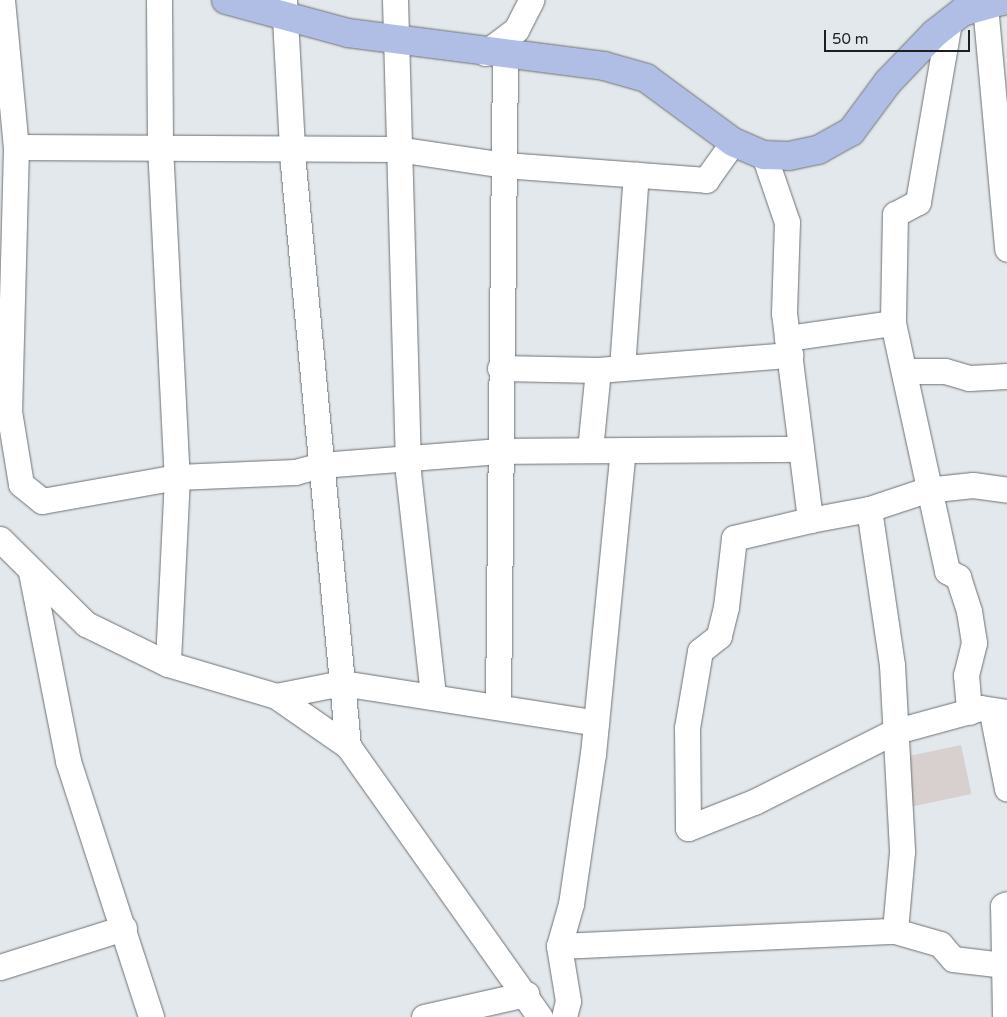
<!DOCTYPE html>
<style>
body{margin:0}
#map{position:relative;width:1007px;height:1017px;overflow:hidden;background:#e3e8ec;font-family:"Varela Round",sans-serif}
div>[style]{position:absolute}
[style*='--x']{left:calc(var(--x)*1px);top:calc(var(--y)*1px);width:calc(var(--w)*1px);rotate:calc(var(--a)*1deg)}
.building>*{inset:0;background:#d7d0cf;transform-origin:0 0}
.roads{filter:drop-shadow(0 0 1px #6d7174) drop-shadow(0 0 1px #6d7174)}
.minor>*{height:25px;margin:-12.5px;padding:0 12.5px;transform-origin:12.5px;border-radius:12.5px;background:#fff}
.major>*{height:28px;margin:-14px;padding:0 14px;transform-origin:14px;border-radius:14px;background:#b0bee6}
span{translate:-50% -50%;white-space:nowrap;text-align:center;line-height:1.15;-webkit-text-stroke:4px #e3e8ec;paint-order:stroke}
.scale{position:absolute;left:824px;top:30px;width:146px;height:22px;box-sizing:border-box;border:2px solid #1c1e1f;border-top:0;padding-left:6px;font-size:15px;line-height:18px;white-space:nowrap;color:#1c1e1f;-webkit-text-stroke:4px #e3e8ec;paint-order:stroke}
</style>
<div id="map">
<div class="building">
<i style="left:961px;top:745px;width:50px;height:64px;rotate:78deg"></i>
</div>
<div class="roads">
<div class="minor">
<i style="--x:2;--y:0;--w:148;--a:84.6"></i>
<i style="--x:16;--y:147;--w:264;--a:91.5"></i>
<i style="--x:9;--y:411;--w:74;--a:80.7"></i>
<i style="--x:21;--y:484;--w:27;--a:39"></i>
<i style="--x:42;--y:501;--w:137;--a:-10.1"></i>
<i style="--x:177;--y:477;--w:118;--a:-2.4"></i>
<i style="--x:295;--y:472;--w:27;--a:-15"></i>
<i style="--x:321;--y:465;--w:179;--a:-4.5"></i>
<i style="--x:499;--y:451;--w:302;--a:-0.4"></i>
<i style="--x:159;--y:0;--w:146;--a:89.6"></i>
<i style="--x:160;--y:146;--w:331;--a:87.1"></i>
<i style="--x:177;--y:477;--w:187;--a:92.8"></i>
<i style="--x:284;--y:0;--w:165;--a:86.9"></i>
<i style="--x:293;--y:165;--w:584;--a:84.59"></i>
<i style="--x:395;--y:0;--w:472;--a:88.4"></i>
<i style="--x:408;--y:472;--w:223;--a:83.6"></i>
<i style="--x:985;--y:5;--w:245;--a:84.8"></i>
<i style="--x:949;--y:22;--w:183;--a:99.8"></i>
<i style="--x:918;--y:202;--w:26;--a:152"></i>
<i style="--x:895;--y:214;--w:109;--a:91.1"></i>
<i style="--x:893;--y:323;--w:254;--a:77.7"></i>
<i style="--x:947;--y:571;--w:13;--a:29"></i>
<i style="--x:958;--y:577;--w:36;--a:72"></i>
<i style="--x:969;--y:611;--w:32;--a:81"></i>
<i style="--x:974;--y:643;--w:33;--a:104"></i>
<i style="--x:966;--y:675;--w:37;--a:85"></i>
<i style="--x:485;--y:53;--w:39;--a:-37"></i>
<i style="--x:516;--y:30;--w:34;--a:-63"></i>
<i style="--x:16;--y:147;--w:381;--a:0.3"></i>
<i style="--x:397;--y:149;--w:108;--a:8.5"></i>
<i style="--x:504;--y:165;--w:203;--a:4.2"></i>
<i style="--x:706;--y:180;--w:47;--a:-54.6"></i>
<i style="--x:764;--y:155;--w:71;--a:71.1"></i>
<i style="--x:787;--y:222;--w:91;--a:91.9"></i>
<i style="--x:784;--y:313;--w:209;--a:82.8"></i>
<i style="--x:810;--y:520;--w:60;--a:-10.6"></i>
<i style="--x:869;--y:509;--w:158;--a:81.6"></i>
<i style="--x:892;--y:665;--w:187;--a:86.9"></i>
<i style="--x:902;--y:852;--w:79;--a:95.1"></i>
<i style="--x:787;--y:338;--w:107;--a:-8.1"></i>
<i style="--x:500;--y:368;--w:98;--a:1.2"></i>
<i style="--x:598;--y:370;--w:193;--a:-4.5"></i>
<i style="--x:622;--y:368;--w:194;--a:-85.9"></i>
<i style="--x:904;--y:371;--w:41;--a:0"></i>
<i style="--x:945;--y:371;--w:25;--a:16"></i>
<i style="--x:969;--y:378;--w:38;--a:-3"></i>
<i style="--x:590;--y:450;--w:80;--a:-84.3"></i>
<i style="--x:869;--y:509;--w:60;--a:-18.4"></i>
<i style="--x:926;--y:490;--w:47;--a:-6.1"></i>
<i style="--x:973;--y:485;--w:34;--a:8"></i>
<i style="--x:810;--y:520;--w:78;--a:166.7"></i>
<i style="--x:734;--y:538;--w:69;--a:96.6"></i>
<i style="--x:726;--y:607;--w:30;--a:104"></i>
<i style="--x:719;--y:636;--w:24;--a:142"></i>
<i style="--x:700;--y:651;--w:78;--a:99.6"></i>
<i style="--x:687;--y:728;--w:100;--a:89.4"></i>
<i style="--x:688;--y:828;--w:71;--a:-21.5"></i>
<i style="--x:754;--y:802;--w:156;--a:-26.7"></i>
<i style="--x:893;--y:732;--w:91;--a:-15.3"></i>
<i style="--x:981;--y:708;--w:26;--a:9"></i>
<i style="--x:0;--y:539;--w:121;--a:44.7"></i>
<i style="--x:86;--y:624;--w:91;--a:26"></i>
<i style="--x:168;--y:664;--w:113;--a:16.5"></i>
<i style="--x:276;--y:696;--w:88;--a:34.8"></i>
<i style="--x:348;--y:746;--w:332;--a:54.7"></i>
<i style="--x:31;--y:572;--w:193;--a:78.9"></i>
<i style="--x:68;--y:761;--w:269;--a:72"></i>
<i style="--x:276;--y:696;--w:67;--a:-11.1"></i>
<i style="--x:342;--y:683;--w:257;--a:8.9"></i>
<i style="--x:498;--y:705;--w:650;--a:-89.38"></i>
<i style="--x:992;--y:713;--w:77;--a:78.8"></i>
<i style="--x:559;--y:946;--w:336;--a:-2.6"></i>
<i style="--x:895;--y:931;--w:47;--a:16.1"></i>
<i style="--x:940;--y:944;--w:20;--a:49"></i>
<i style="--x:953;--y:959;--w:50;--a:6.8"></i>
<i style="--x:0;--y:967;--w:130;--a:-17.5"></i>
<i style="--x:424;--y:1017;--w:105;--a:-12.7"></i>
<i style="--x:564;--y:1017;--w:16;--a:-76"></i>
<i style="--x:568;--y:1001;--w:56;--a:-99.3"></i>
<i style="--x:559;--y:946;--w:44;--a:-74.1"></i>
<i style="--x:571;--y:904;--w:152;--a:-81.7"></i>
<i style="--x:593;--y:754;--w:305;--a:-84.4"></i>
<i style="--x:1005;--y:1017;--w:111;--a:-91"></i>
<i style="--x:1003;--y:906;--w:4;--a:-27"></i>
</div>
<div class="major">
<i style="--x:226;--y:0;--w:126;--a:15.1"></i>
<i style="--x:348;--y:33;--w:258;--a:7.3"></i>
<i style="--x:604;--y:66;--w:44;--a:15.9"></i>
<i style="--x:646;--y:78;--w:108;--a:36.3"></i>
<i style="--x:733;--y:142;--w:34;--a:23"></i>
<i style="--x:764;--y:155;--w:25;--a:2"></i>
<i style="--x:789;--y:156;--w:30;--a:-12"></i>
<i style="--x:818;--y:150;--w:38;--a:-29"></i>
<i style="--x:851;--y:132;--w:62;--a:-53.5"></i>
<i style="--x:888;--y:82;--w:66;--a:-46.2"></i>
<i style="--x:934;--y:34;--w:36;--a:-38"></i>
<i style="--x:962;--y:12;--w:45;--a:-15.6"></i>
</div>
</div>
<div class="scale">50 m</div>
</div>
